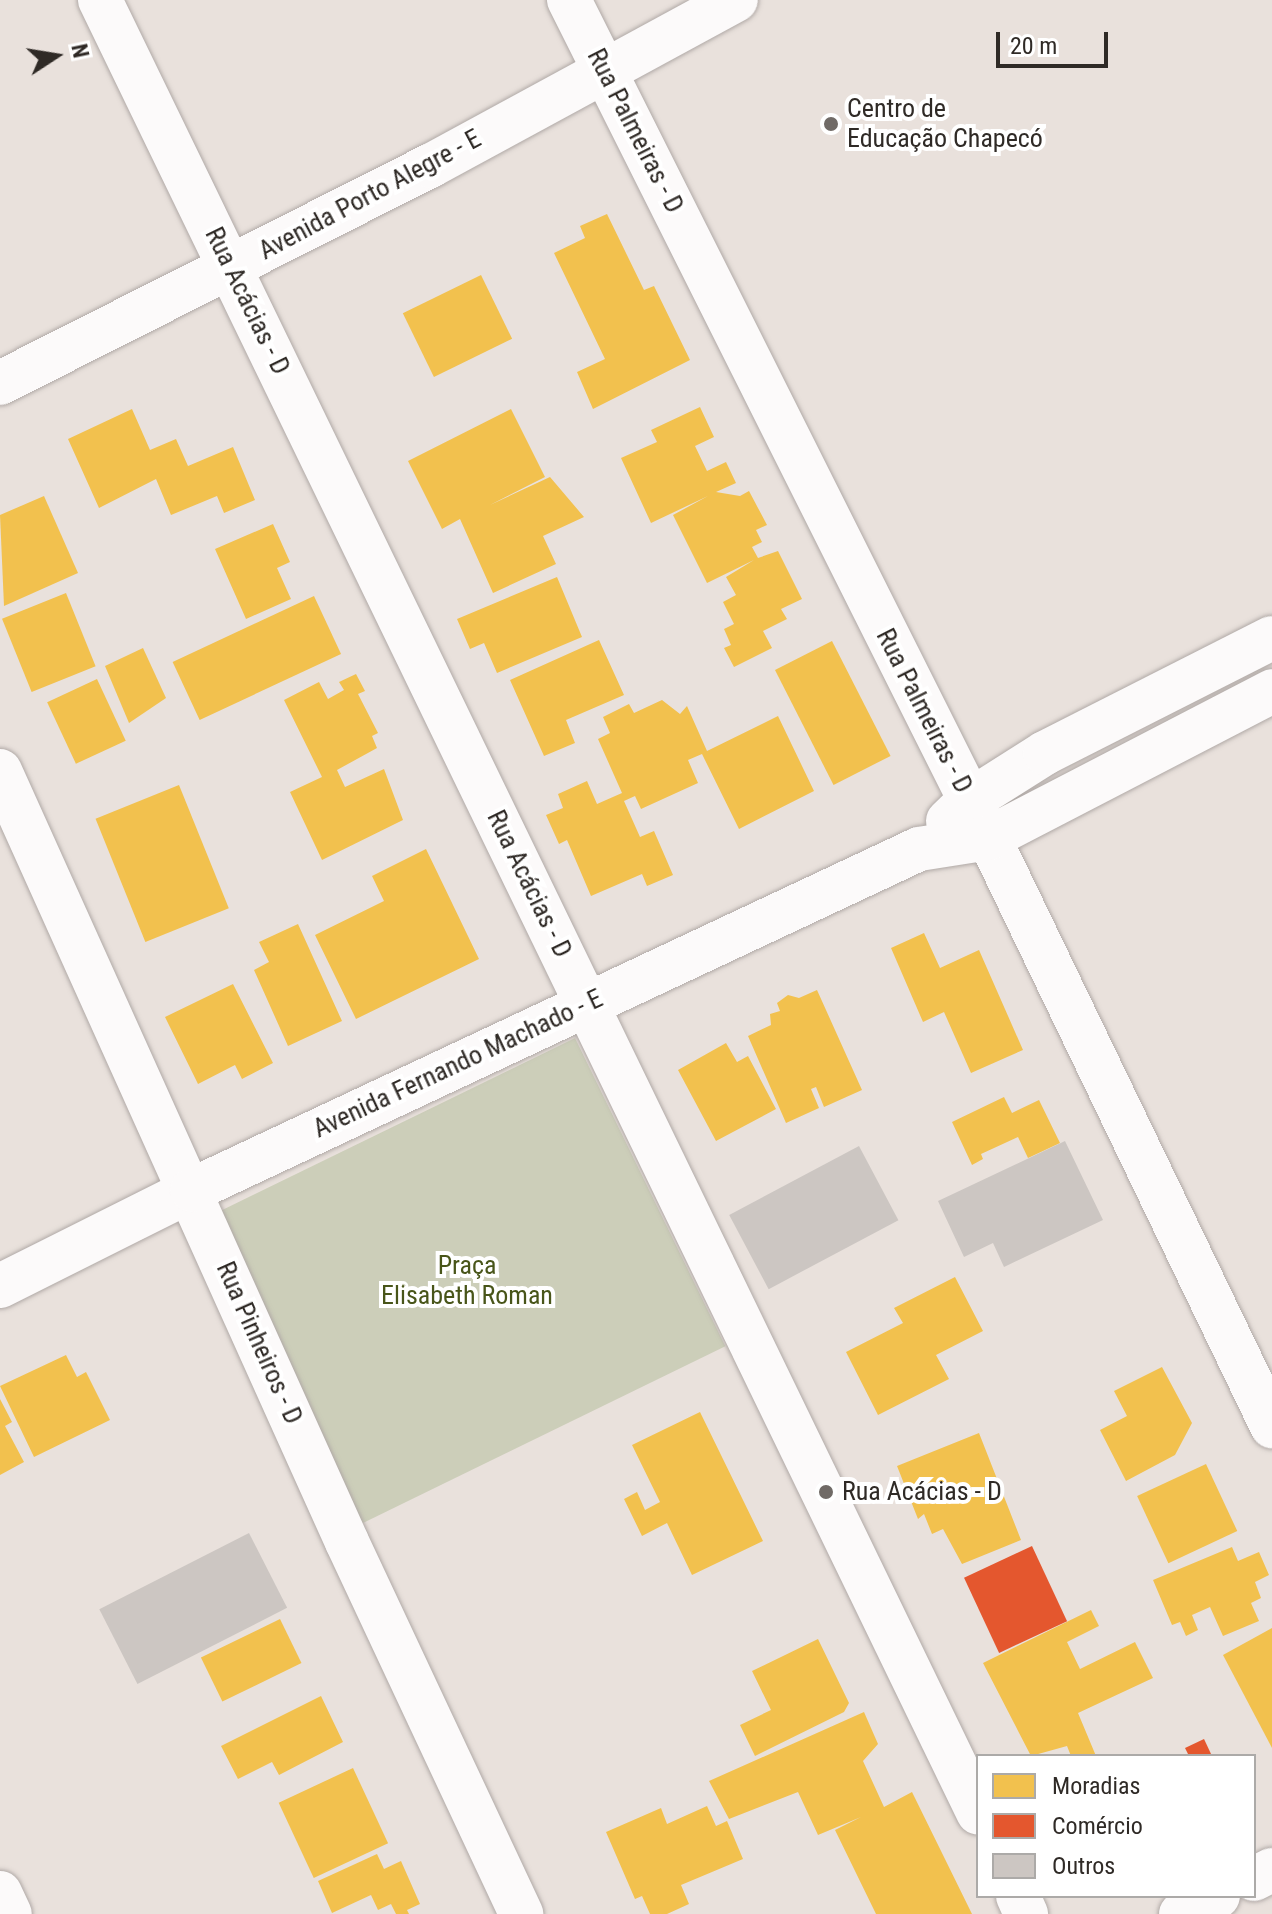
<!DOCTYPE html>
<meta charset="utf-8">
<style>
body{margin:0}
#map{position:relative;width:1272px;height:1914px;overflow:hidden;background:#e9e1dc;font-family:"Roboto Condensed",sans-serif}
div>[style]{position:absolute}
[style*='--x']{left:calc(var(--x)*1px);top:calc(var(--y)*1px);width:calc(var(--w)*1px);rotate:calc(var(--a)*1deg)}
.green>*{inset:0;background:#ccceb9;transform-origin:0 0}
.homes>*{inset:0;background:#f2c14e;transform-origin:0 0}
.shops>*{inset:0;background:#e4572e;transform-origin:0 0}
.building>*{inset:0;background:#ccc6c2;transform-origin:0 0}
.roads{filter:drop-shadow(0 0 2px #b0a9a6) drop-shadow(0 0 2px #b0a9a6)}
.minor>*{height:44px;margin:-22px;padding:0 22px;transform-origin:22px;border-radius:22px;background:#fcfafa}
.dots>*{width:22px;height:22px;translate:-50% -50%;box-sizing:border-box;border:4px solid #fff;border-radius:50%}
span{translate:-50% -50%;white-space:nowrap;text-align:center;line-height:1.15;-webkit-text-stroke:8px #fff;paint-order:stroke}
.poi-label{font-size:26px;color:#2f2a26}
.left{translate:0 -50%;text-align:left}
.street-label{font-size:26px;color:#2f2a26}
.park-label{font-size:26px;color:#485519}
.legend{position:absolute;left:976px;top:1754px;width:280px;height:144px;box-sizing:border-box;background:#fff;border:2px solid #acaaa8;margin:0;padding:10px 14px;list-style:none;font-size:24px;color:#2f2a26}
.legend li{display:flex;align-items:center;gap:16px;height:40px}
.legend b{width:40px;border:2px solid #acaaa8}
.north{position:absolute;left:16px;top:16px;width:80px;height:80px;-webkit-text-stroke:6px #fff;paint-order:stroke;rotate:78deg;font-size:22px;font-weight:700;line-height:32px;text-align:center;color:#2f2a26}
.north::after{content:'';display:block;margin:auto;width:28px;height:36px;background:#2f2a26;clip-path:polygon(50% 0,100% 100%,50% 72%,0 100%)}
.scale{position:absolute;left:996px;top:32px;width:112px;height:36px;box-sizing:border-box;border:4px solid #2f2a26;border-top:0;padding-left:10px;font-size:24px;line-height:28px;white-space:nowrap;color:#2f2a26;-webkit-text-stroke:6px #fff;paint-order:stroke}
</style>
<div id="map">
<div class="green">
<i style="left:575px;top:1038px;width:343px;height:406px;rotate:64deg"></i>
</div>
<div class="homes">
<i style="clip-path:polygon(607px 214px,644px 290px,654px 286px,690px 360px,593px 409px,577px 372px,605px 359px,554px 253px,585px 238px,580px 226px)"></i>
<i style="left:481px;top:275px;width:71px;height:87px;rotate:64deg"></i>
<i style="clip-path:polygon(700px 407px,714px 437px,695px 446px,707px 471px,726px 462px,736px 483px,716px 492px,740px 496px,749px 491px,767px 525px,756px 530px,762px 542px,752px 547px,758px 558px,778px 551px,802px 599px,781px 609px,787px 619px,763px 631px,772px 648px,734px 667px,724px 648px,731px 645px,724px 629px,734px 624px,723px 602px,736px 595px,726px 577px,754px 560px,707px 583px,673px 515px,708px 496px,651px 523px,621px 458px,657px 442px,651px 430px)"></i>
<i style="clip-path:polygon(132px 409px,150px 450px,176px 439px,188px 466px,233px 447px,255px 500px,224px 513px,217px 496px,171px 515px,156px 479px,99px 508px,68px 439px)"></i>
<i style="clip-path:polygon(511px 409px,545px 477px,490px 505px,550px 477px,584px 517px,543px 536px,556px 564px,493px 593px,460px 519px,442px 529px,408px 461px)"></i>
<i style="clip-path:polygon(44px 496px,78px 573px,4px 606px,0 515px)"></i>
<i style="clip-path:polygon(273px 524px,290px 562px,277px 568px,291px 599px,246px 619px,215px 549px)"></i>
<i style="clip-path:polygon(557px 577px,582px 637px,497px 673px,484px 643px,470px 649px,457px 619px)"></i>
<i style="left:66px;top:593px;width:79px;height:69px;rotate:68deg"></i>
<i style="left:314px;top:596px;width:64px;height:156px;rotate:65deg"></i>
<i style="clip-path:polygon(599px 640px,624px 695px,566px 720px,575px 743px,544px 756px,510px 680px)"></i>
<i style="left:832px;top:641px;width:129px;height:64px;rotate:63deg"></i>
<i style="clip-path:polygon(143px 648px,166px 698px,129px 723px,105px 666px)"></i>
<i style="clip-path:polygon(356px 674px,365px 691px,358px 694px,378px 733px,372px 736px,377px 748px,337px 770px,345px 787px,384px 769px,403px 820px,322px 860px,290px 792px,322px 777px,284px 700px,319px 682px,328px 699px,344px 690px,339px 682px)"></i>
<i style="left:97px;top:679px;width:68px;height:55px;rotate:65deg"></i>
<i style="clip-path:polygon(662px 700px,680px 714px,687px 706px,707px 751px,778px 716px,814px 791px,739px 829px,702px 754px,688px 760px,698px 783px,641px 809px,635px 796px,624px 801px,640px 837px,654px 831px,673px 875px,647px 886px,642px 874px,591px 896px,567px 840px,559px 844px,546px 815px,563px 808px,558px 794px,587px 781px,597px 804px,622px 793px,598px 739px,610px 733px,603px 717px,629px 704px,634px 713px)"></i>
<i style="left:179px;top:785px;width:133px;height:90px;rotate:68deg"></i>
<i style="clip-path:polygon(426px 849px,479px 959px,356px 1019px,315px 935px,384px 901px,372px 876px)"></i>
<i style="clip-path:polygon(298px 924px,342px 1021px,288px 1046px,254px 970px,269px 962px,259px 942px)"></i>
<i style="clip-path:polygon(924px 933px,940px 968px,979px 950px,1023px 1050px,971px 1073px,944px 1012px,923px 1022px,891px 948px)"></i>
<i style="clip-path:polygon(233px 984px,273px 1063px,242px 1079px,235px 1065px,198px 1084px,165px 1017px)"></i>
<i style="clip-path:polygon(817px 990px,862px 1090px,824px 1107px,816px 1087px,811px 1089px,819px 1108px,786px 1123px,748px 1036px,771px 1025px,770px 1014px,780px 1011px,777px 1003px,788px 995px,799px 998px)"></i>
<i style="clip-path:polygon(726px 1043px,737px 1062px,748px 1056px,776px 1109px,716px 1141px,678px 1070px)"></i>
<i style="clip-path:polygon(1004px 1097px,1012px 1113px,1039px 1100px,1060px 1143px,1028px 1158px,1018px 1137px,981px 1154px,983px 1159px,972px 1165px,952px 1122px)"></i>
<i style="clip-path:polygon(955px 1277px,983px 1331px,936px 1355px,949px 1379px,878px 1415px,846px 1352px,903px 1323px,894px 1308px)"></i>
<i style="clip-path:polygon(66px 1355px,77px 1377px,86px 1372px,110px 1420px,34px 1457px,0 1386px)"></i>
<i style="clip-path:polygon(1162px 1367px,1192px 1423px,1175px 1455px,1126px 1481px,1100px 1430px,1127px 1416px,1114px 1391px)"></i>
<i style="clip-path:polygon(0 1399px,12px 1422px,5px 1426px,24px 1462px,0 1475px)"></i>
<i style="clip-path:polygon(700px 1412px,763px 1541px,692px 1575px,667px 1523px,642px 1536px,624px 1499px,637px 1492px,645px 1510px,660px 1502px,632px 1445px)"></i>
<i style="clip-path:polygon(979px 1433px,1021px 1540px,962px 1564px,943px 1529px,932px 1534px,924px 1514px,918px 1519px,897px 1466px)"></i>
<i style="left:1206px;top:1464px;width:74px;height:76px;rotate:65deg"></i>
<i style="clip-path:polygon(1232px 1547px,1238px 1561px,1259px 1552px,1269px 1575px,1255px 1582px,1261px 1598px,1251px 1603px,1259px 1621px,1223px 1636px,1210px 1607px,1192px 1615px,1198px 1630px,1186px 1636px,1180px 1622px,1172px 1625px,1153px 1580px)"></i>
<i style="clip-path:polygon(1091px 1610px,1099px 1626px,1067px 1642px,1080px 1669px,1135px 1642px,1153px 1678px,1078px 1713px,1096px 1756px,1071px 1756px,1067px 1746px,1031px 1756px,983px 1663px)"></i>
<i style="left:280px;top:1619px;width:49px;height:88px;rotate:64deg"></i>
<i style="clip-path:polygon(1272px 1628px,1272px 1748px,1223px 1655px)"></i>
<i style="clip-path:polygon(818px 1639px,849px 1703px,844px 1712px,755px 1756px,740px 1725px,771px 1710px,752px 1671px)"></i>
<i style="clip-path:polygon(321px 1696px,343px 1742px,279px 1775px,272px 1762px,238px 1779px,221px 1746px)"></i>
<i style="clip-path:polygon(864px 1712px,878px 1744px,863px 1761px,884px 1807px,912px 1792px,972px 1914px,876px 1914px,835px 1830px,861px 1817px,818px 1835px,798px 1792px,729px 1819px,709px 1781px)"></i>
<i style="left:353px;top:1768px;width:83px;height:82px;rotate:65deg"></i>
<i style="clip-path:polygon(707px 1806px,716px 1826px,727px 1821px,743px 1859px,681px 1885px,689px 1904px,667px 1914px,650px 1914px,642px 1896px,635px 1899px,606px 1832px,661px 1808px,667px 1824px)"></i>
<i style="clip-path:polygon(377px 1854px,384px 1869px,401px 1861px,420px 1904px,407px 1910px,409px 1914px,396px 1914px,391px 1904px,378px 1910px,371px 1895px,332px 1913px,318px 1881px)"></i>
</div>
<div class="shops">
<i style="left:1032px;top:1546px;width:83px;height:75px;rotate:65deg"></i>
<i style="clip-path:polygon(1204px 1739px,1212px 1756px,1189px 1756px,1185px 1748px)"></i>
</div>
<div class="building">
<i style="clip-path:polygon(1065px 1141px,1103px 1220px,1004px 1267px,993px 1243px,964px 1257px,938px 1201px)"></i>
<i style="left:859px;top:1146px;width:84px;height:147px;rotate:62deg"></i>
<i style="left:249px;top:1533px;width:84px;height:168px;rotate:63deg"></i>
</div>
<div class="roads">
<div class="minor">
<i style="--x:100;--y:0;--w:2014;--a:64.15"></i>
<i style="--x:569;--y:0;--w:937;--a:63.38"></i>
<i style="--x:989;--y:838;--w:653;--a:64.3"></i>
<i style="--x:0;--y:383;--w:482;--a:-26.8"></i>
<i style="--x:430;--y:166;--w:348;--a:-28.5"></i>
<i style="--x:0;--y:771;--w:845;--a:65.77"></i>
<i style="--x:347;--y:1542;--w:411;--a:64.9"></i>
<i style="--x:948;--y:821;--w:29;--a:-44"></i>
<i style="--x:969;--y:801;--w:90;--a:-32.3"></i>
<i style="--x:1045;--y:753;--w:254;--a:-26.9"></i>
<i style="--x:0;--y:1286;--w:215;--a:-26.6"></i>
<i style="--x:192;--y:1190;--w:803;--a:-25.13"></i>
<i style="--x:919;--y:849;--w:71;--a:-8.9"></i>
<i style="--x:989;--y:838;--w:319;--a:-27.4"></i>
<i style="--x:1254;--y:1879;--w:20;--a:-27"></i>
<i style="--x:0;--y:1893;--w:23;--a:65"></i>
<i style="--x:1018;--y:1896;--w:20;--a:66"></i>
<i style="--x:1181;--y:1914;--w:41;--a:-25.9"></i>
</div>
</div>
<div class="dots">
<i style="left:831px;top:124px;background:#706a66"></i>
<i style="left:826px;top:1492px;background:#706a66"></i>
</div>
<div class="poi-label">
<span class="left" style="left:847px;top:124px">Centro de<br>Educação Chapecó</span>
<span class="left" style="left:842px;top:1492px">Rua Acácias - D</span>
</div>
<div class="street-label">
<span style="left:635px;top:131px;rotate:63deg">Rua Palmeiras - D</span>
<span style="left:370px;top:195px;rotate:-28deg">Avenida Porto Alegre - E</span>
<span style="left:247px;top:301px;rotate:64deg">Rua Acácias - D</span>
<span style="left:924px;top:711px;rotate:63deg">Rua Palmeiras - D</span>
<span style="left:529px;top:884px;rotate:64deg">Rua Acácias - D</span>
<span style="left:458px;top:1064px;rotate:-25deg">Avenida Fernando Machado - E</span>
<span style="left:259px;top:1343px;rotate:66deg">Rua Pinheiros - D</span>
</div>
<div class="park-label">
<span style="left:467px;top:1281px">Praça<br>Elisabeth Roman</span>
</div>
<ul class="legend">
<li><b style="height:22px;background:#f2c14e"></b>Moradias</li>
<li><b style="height:22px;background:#e4572e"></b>Comércio</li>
<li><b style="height:22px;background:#ccc6c2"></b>Outros</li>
</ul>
<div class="north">N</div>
<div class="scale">20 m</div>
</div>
